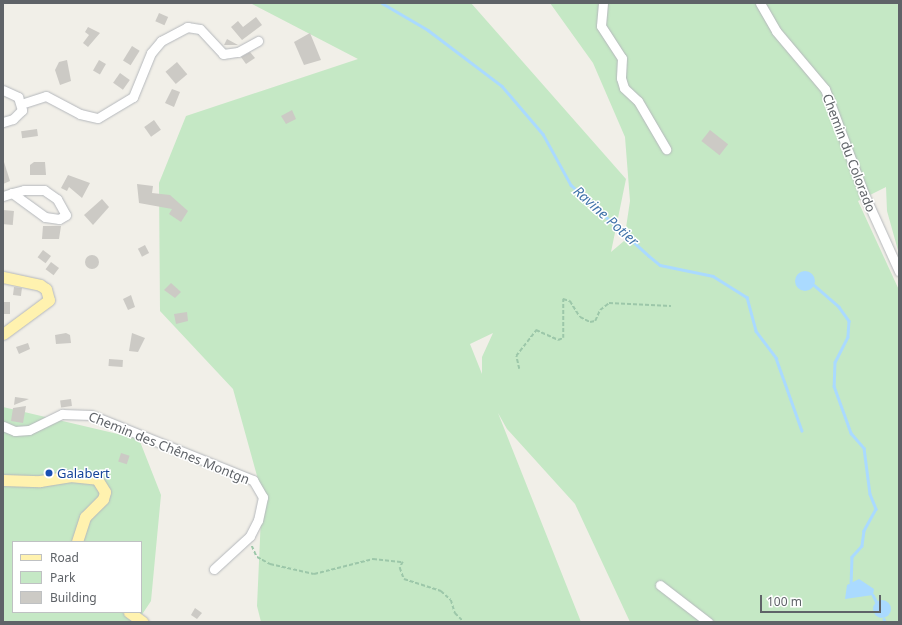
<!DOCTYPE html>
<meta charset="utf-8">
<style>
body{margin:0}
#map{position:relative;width:902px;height:625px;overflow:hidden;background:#f1efe8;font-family:"Noto Sans",sans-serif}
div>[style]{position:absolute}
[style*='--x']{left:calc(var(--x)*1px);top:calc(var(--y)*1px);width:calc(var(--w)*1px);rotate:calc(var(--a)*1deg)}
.green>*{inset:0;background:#c5e8c5}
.water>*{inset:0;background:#aadaff}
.round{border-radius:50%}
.stream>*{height:2.5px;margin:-1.25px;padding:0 1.25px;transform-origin:1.25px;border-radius:1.25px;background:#aadaff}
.building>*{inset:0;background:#cccac5;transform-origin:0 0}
.path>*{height:1.5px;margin-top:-0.75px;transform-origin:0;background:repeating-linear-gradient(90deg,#9cc7a9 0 4px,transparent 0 6px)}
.roads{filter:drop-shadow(0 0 1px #b5b8bc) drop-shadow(0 0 1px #b5b8bc)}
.minor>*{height:9px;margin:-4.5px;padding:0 4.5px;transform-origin:4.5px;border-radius:4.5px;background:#fff}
.major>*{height:11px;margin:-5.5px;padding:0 5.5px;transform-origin:5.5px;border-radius:5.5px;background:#fff2af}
.dots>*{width:11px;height:11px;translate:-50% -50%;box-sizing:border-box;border:2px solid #fff;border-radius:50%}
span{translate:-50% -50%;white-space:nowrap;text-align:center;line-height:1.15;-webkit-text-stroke:3px #fff;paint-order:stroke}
.street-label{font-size:13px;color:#5f6368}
.transit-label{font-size:13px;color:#164399}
.left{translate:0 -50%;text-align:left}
.water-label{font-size:14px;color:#4174aa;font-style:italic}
.frame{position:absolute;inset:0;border:4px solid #5f6368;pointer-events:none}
.legend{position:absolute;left:12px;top:541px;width:130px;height:72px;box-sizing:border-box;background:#fff;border:1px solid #bfc1c3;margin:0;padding:5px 7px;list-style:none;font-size:12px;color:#5f6368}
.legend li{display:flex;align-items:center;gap:8px;height:20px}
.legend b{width:20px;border:1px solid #bfc1c3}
.scale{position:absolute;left:760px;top:595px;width:121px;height:18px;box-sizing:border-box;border:2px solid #5f6368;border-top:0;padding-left:5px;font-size:12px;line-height:14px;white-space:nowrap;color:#5f6368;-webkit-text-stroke:3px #fff;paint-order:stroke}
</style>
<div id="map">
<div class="green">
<i style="clip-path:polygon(evenodd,250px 3px,471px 3px,626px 179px,611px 252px,624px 241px,630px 201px,625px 137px,593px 63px,550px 3px,899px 3px,899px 254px,887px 211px,886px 187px,858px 201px,899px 290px,899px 622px,630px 622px,575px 504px,507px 429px,498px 413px,581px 622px,261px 622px,257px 606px,262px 494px,233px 389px,160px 311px,159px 183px,186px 116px,358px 59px,250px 3px,493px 333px,482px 357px,482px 374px,470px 344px,493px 333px)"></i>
<i style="clip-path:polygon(evenodd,3px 407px,139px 439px,161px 495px,151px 601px,137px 622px,3px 622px,3px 407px,13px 542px,141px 542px,141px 612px,13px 612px,13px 542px)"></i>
</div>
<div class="water">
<i class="round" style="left:795px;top:271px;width:20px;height:20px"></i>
<i style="clip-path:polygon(859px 579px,874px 589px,873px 595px,845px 599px,847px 585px)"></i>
<i class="round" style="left:873px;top:600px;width:18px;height:18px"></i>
</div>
<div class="stream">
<i style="--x:382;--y:3;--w:53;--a:30.4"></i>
<i style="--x:428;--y:30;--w:93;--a:37.1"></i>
<i style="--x:502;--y:86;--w:63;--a:49.5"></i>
<i style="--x:543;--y:134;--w:58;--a:61.2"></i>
<i style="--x:571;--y:185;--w:105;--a:42.3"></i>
<i style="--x:649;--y:256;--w:14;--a:39"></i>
<i style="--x:660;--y:265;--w:54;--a:11.7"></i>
<i style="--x:713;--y:276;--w:40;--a:32"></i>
<i style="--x:747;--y:297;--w:35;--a:75"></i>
<i style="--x:756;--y:331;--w:34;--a:53"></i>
<i style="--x:776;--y:358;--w:77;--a:70.4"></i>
<i style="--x:814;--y:285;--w:33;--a:41"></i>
<i style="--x:839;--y:307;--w:17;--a:54"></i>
<i style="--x:849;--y:321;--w:16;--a:94"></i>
<i style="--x:848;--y:337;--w:28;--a:117"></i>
<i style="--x:835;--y:362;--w:24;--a:92"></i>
<i style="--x:834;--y:386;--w:50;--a:70.1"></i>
<i style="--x:851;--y:433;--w:20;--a:49"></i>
<i style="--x:864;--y:448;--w:46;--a:82.6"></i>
<i style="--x:870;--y:494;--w:16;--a:68"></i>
<i style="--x:876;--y:509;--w:25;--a:119"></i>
<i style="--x:864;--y:531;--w:15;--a:98"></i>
<i style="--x:862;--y:546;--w:15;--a:132"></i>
<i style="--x:852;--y:557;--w:25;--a:92"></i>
<i style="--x:873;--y:595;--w:7;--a:63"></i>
<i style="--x:884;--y:619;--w:3;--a:72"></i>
</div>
<div class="building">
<i style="left:159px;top:13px;width:10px;height:9px;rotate:24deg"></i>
<i style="clip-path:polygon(256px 17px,262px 25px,242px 40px,231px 27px,238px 21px,243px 27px)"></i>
<i style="clip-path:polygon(88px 27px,100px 33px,88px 47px,83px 43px,89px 35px,85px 32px)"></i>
<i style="clip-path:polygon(310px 33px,321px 60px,304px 65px,294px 42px)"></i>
<i style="clip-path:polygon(227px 39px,238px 45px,224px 45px)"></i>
<i style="left:132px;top:46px;width:9px;height:17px;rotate:32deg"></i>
<i style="clip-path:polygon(250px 52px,255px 58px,246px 64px,241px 57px)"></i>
<i style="clip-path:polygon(67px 60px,71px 81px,60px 85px,55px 70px,59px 62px)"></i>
<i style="left:99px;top:60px;width:8px;height:12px;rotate:30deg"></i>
<i style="left:177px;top:62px;width:16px;height:15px;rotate:50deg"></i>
<i style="left:120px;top:73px;width:12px;height:12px;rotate:35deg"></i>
<i style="clip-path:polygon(172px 89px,180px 92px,174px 107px,165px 103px)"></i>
<i style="clip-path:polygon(292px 110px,296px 119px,286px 124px,281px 116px)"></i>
<i style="left:154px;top:120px;width:12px;height:12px;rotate:55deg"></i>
<i style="left:37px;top:129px;width:7px;height:16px;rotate:82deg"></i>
<i style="left:710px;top:130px;width:23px;height:14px;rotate:38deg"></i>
<i style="clip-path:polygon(4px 162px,10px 181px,3px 184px,3px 163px)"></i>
<i style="clip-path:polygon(34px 162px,45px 162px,46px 175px,30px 175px,30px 165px)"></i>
<i style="clip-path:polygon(68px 175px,90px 183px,82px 198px,69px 187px,67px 191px,61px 188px)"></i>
<i style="clip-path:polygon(137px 184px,153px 186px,152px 193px,170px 195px,188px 211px,181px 222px,169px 214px,172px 209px,139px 203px)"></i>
<i style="clip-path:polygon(102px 199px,109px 207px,93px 225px,84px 215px)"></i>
<i style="left:3px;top:210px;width:11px;height:14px;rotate:5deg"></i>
<i style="clip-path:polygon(43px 226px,61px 226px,59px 239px,42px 239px)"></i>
<i style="left:145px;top:245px;width:9px;height:8px;rotate:63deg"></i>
<i style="left:43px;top:250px;width:10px;height:9px;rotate:37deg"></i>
<i class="round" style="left:85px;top:255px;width:14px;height:14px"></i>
<i style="left:51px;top:262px;width:10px;height:9px;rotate:37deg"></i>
<i style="clip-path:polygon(171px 283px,181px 292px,175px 298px,164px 290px)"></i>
<i style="left:14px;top:287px;width:8px;height:8px;rotate:7deg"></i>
<i style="clip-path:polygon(131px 295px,135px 307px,128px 310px,123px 299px)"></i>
<i style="left:3px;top:302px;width:7px;height:12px"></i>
<i style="clip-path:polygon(187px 312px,188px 321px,176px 324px,174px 314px)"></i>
<i style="clip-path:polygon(66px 333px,70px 335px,71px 343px,56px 344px,55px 335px)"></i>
<i style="clip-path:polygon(132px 333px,145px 338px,138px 352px,129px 351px)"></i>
<i style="clip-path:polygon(28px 343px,30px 349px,19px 354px,16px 347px)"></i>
<i style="left:109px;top:359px;width:14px;height:7px;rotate:4deg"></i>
<i style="clip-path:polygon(15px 397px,29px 399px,14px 405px)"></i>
<i style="left:71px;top:399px;width:7px;height:11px;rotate:82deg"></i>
<i style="clip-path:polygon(26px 406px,23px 423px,11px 421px,13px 408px)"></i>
<i style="left:121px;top:453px;width:9px;height:9px;rotate:18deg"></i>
<i style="clip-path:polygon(195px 608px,202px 613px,197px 619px,191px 615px)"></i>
</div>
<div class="path">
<i style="--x:519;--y:369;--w:13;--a:-103"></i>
<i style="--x:516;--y:356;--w:33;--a:-52"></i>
<i style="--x:536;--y:330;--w:24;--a:24"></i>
<i style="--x:558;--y:340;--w:5;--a:-22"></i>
<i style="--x:563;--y:338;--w:39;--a:-90"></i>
<i style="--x:563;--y:299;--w:7;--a:16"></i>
<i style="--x:570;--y:301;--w:19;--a:58"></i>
<i style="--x:580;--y:317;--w:11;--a:27"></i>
<i style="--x:590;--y:322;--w:5;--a:-11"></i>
<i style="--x:595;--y:321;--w:12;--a:-66"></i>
<i style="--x:600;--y:310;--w:11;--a:-38"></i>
<i style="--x:609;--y:303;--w:62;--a:2.8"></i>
<i style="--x:252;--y:546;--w:12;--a:66"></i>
<i style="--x:257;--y:557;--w:15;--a:28"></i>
<i style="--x:270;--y:564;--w:45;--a:12.8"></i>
<i style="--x:314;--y:574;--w:61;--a:-14.3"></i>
<i style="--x:373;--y:559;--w:30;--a:6"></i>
<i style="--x:403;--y:562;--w:7;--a:117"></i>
<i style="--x:400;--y:568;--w:12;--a:70"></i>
<i style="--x:404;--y:579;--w:39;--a:18"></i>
<i style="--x:441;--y:591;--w:13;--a:42"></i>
<i style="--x:451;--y:600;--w:14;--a:73"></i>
<i style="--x:455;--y:613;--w:13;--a:45"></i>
</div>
<div class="roads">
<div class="minor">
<i style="--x:603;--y:3;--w:23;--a:95"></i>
<i style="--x:601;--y:26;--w:38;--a:57"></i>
<i style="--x:622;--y:58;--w:20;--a:93"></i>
<i style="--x:621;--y:78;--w:10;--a:73"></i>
<i style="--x:624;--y:88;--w:19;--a:43"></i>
<i style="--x:638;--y:101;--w:56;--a:59.7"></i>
<i style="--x:760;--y:3;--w:32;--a:60"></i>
<i style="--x:776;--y:31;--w:76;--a:49.8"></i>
<i style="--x:825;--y:89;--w:112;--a:69.6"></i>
<i style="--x:864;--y:194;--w:85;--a:65.6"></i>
<i style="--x:3;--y:90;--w:17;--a:25"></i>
<i style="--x:18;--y:97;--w:14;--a:73"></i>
<i style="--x:22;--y:110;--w:13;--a:135"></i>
<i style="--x:13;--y:119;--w:10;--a:163"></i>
<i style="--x:21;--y:104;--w:26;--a:-18"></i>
<i style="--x:46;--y:96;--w:38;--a:28"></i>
<i style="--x:80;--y:114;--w:18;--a:13"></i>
<i style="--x:98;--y:118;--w:41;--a:-31"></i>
<i style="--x:133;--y:97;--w:48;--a:-67.8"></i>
<i style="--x:151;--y:53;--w:16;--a:-50"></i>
<i style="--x:161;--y:41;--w:30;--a:-28"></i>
<i style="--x:187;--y:27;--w:13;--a:9"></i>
<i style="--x:200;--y:29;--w:34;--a:47"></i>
<i style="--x:223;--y:54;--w:15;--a:-8"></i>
<i style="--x:238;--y:52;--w:23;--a:-29"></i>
<i style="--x:3;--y:196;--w:9;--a:-18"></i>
<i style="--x:12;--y:193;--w:12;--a:-14"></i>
<i style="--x:24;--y:190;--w:20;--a:0"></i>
<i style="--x:44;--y:190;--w:16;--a:35"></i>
<i style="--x:57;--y:199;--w:18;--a:61"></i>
<i style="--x:66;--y:215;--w:8;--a:150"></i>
<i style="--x:59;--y:219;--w:14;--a:-172"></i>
<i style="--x:45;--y:217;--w:41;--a:-144"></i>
<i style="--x:3;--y:426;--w:13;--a:23"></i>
<i style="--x:15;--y:431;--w:14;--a:-4"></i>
<i style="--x:29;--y:430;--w:37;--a:-26"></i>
<i style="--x:62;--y:414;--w:29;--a:2"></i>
<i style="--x:91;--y:415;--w:175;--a:21.9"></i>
<i style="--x:253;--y:480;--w:20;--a:60"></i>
<i style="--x:263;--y:497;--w:24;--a:102"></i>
<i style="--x:258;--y:520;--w:18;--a:117"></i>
<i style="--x:250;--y:536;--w:49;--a:137.5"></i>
<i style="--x:660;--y:585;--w:61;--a:37.6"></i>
</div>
<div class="major">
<i style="--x:3;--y:277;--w:38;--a:12"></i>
<i style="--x:40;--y:285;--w:7;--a:34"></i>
<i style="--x:46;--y:289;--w:11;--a:75"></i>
<i style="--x:49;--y:300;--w:57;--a:143.5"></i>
<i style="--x:3;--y:480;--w:37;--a:2"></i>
<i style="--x:40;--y:481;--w:30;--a:-9"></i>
<i style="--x:70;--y:476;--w:27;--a:6"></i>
<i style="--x:97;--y:479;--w:15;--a:58"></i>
<i style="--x:105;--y:492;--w:7;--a:106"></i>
<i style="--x:103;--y:499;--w:25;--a:135"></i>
<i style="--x:85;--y:517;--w:26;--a:108"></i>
<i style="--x:129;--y:612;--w:17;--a:36"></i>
</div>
</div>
<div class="dots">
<i style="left:49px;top:473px;background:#1a4fb4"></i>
</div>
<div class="street-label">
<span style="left:849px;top:153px;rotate:69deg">Chemin du Colorado</span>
<span style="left:169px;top:448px;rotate:22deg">Chemin des Chênes Montgn</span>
</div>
<div class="transit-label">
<span class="left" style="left:57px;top:473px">Galabert</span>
</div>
<div class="water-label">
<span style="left:606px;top:216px;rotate:42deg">Ravine Potier</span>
</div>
<div class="frame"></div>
<ul class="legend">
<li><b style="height:5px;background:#fff2af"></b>Road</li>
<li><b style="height:11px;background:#c5e8c5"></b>Park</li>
<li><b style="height:11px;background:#cccac5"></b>Building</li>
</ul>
<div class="scale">100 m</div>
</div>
